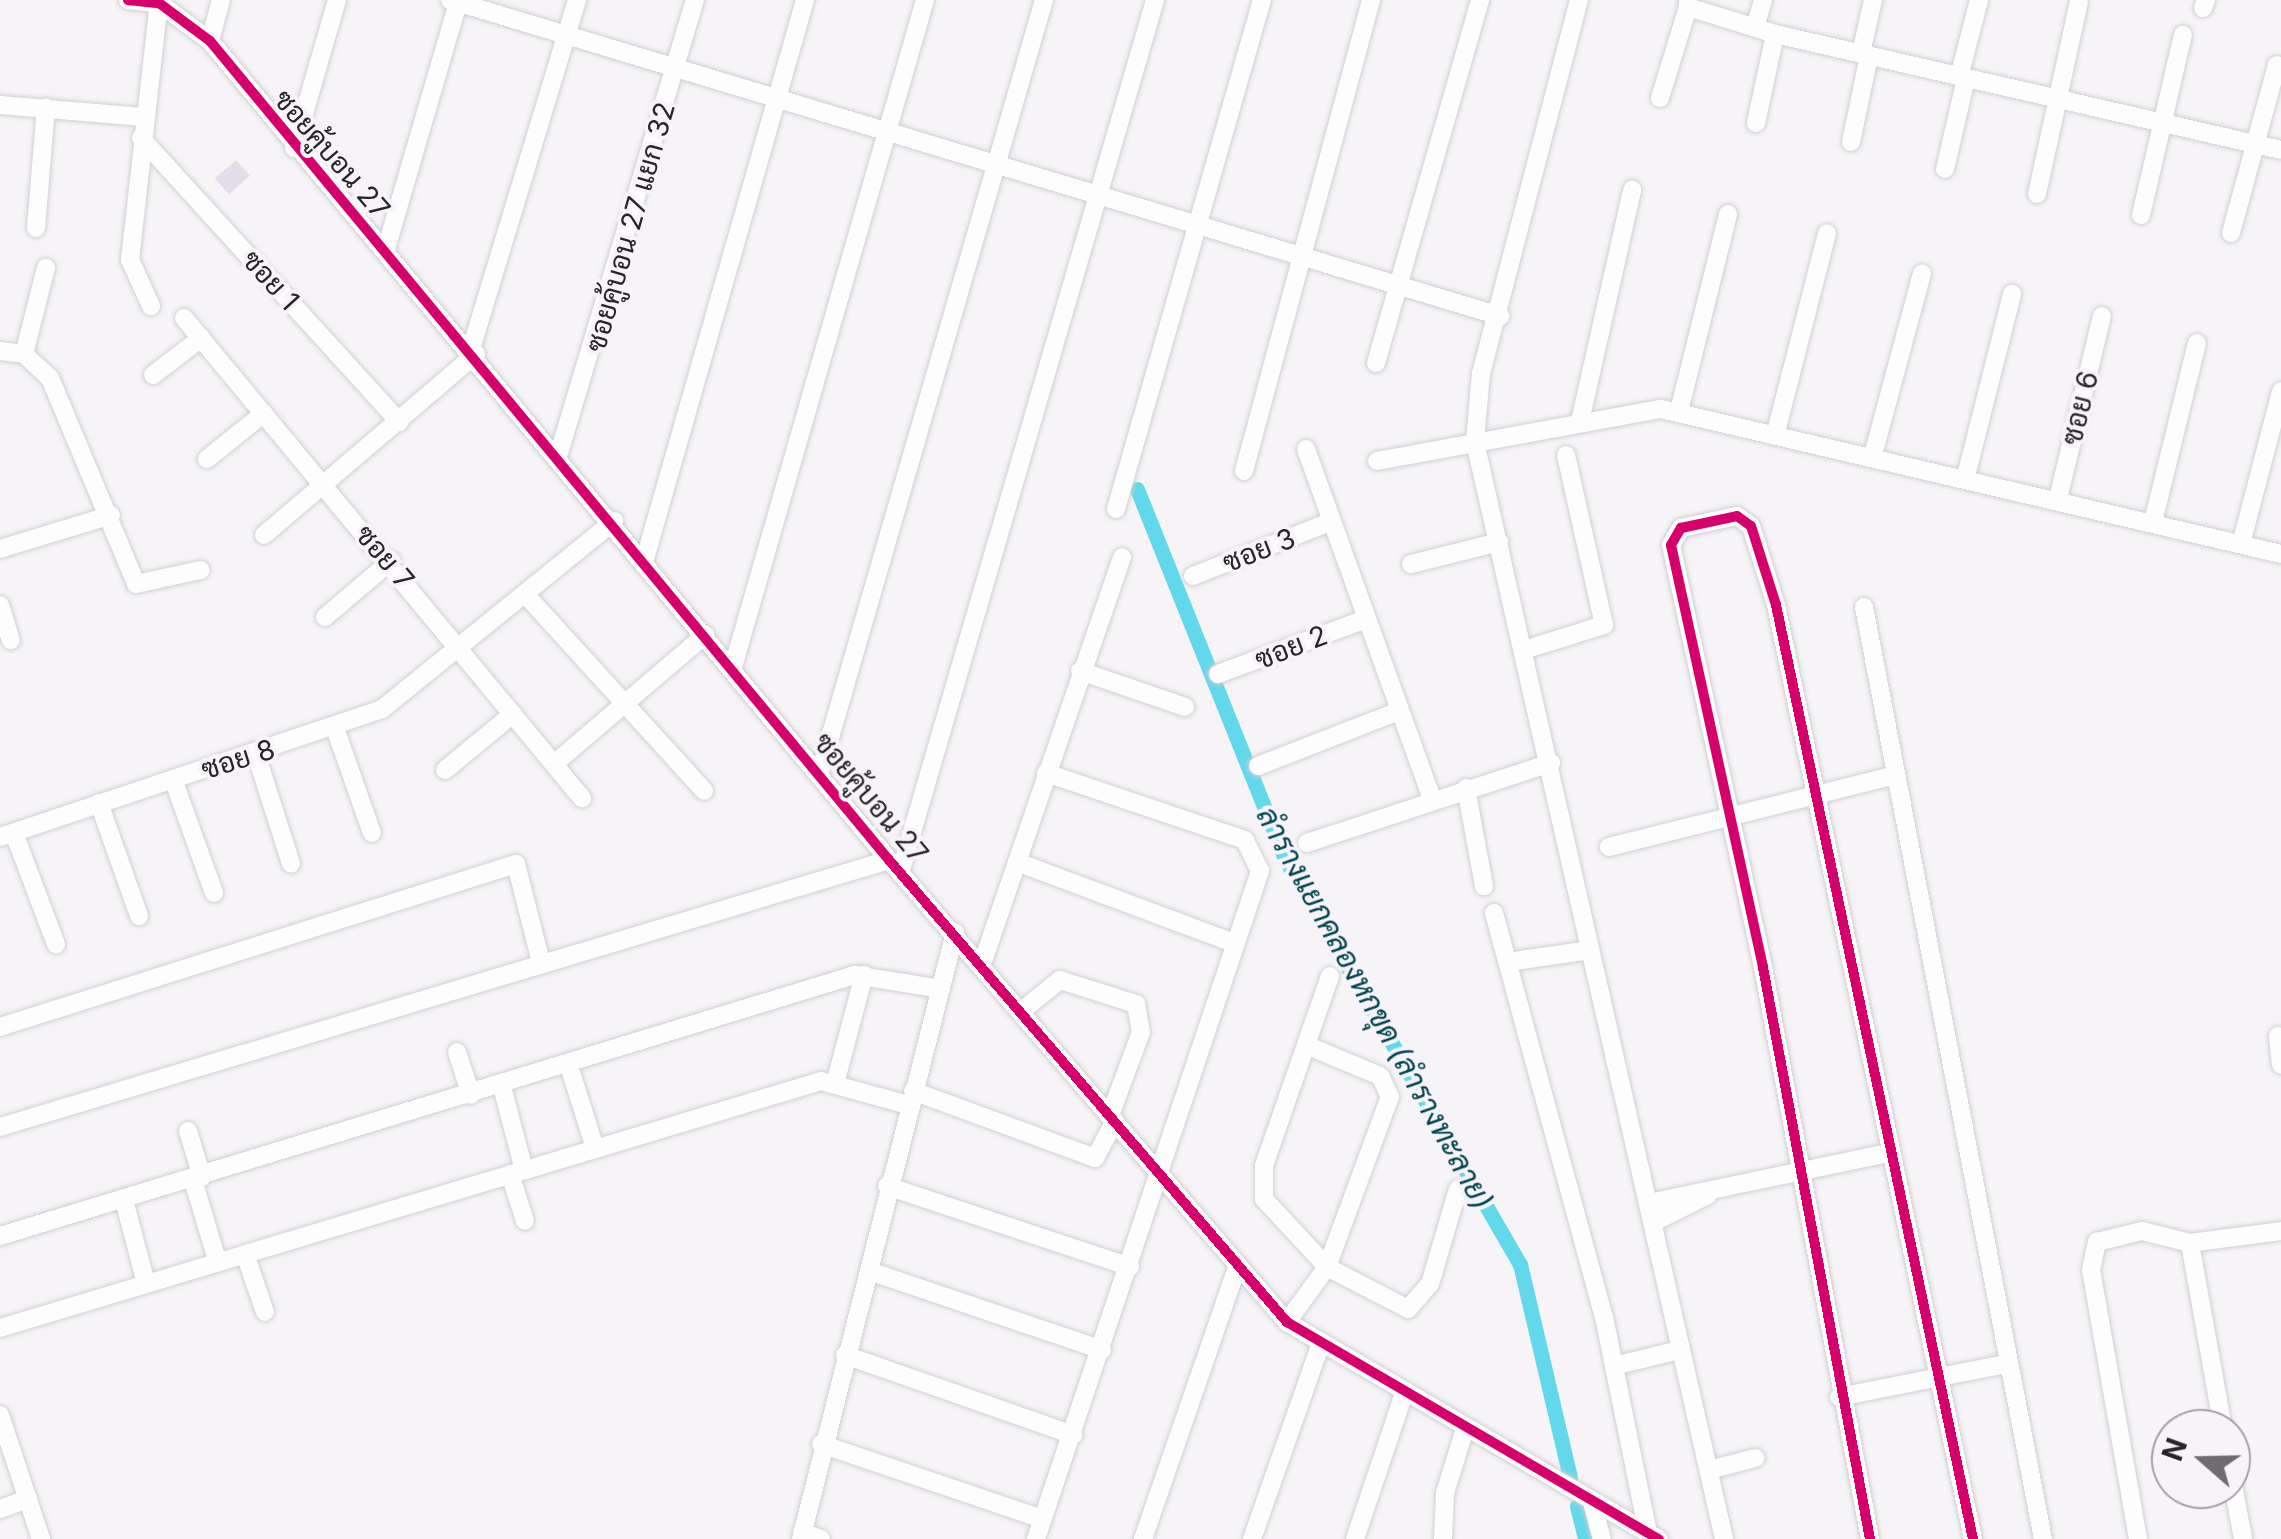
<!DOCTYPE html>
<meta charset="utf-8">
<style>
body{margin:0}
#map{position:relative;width:2281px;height:1539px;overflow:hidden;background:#f6f4f7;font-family:Inter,Sarabun,sans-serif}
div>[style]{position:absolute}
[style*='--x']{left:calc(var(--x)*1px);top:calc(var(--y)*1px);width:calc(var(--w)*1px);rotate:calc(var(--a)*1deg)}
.canal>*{height:15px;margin:-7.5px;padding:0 7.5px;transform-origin:7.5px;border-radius:7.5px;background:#64d8eb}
.building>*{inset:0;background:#e3dde9;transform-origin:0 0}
.roads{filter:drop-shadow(0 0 2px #d1d0d2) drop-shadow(0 0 2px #d1d0d2)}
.minor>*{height:18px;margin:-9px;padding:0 9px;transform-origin:9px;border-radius:9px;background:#fefdfe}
.cycleway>*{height:10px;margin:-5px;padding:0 5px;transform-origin:5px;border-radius:5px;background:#d6006c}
span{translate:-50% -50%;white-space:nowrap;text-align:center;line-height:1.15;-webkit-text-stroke:8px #f7f3f8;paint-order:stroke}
.street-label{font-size:28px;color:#272527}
.water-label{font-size:30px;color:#004650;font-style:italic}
.north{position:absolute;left:2151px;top:1409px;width:100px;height:100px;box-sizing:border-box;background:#f7f3f8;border:2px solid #a4a1a4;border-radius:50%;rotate:290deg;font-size:28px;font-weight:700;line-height:40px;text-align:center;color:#272527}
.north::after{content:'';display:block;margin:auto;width:35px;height:45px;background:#6f6d70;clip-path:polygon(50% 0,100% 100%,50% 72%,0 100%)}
</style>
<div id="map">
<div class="canal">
<i style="--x:1137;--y:489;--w:399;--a:68.2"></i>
<i style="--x:1285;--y:859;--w:468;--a:59.9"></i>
<i style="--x:1520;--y:1264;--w:219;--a:76.8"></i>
<i style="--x:1577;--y:1506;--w:34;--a:76"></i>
</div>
<div class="building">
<i style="left:236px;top:160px;width:21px;height:28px;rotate:49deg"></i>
</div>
<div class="roads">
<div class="minor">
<i style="--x:128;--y:0;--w:31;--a:6"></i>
<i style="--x:159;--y:3;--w:64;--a:36.7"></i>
<i style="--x:210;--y:41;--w:1064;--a:50.34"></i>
<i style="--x:889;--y:860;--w:610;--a:49.26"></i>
<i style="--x:1287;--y:1322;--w:431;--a:30.3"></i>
<i style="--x:450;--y:0;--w:1097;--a:16.75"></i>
<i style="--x:1579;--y:0;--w:386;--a:104.7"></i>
<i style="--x:1481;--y:373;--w:69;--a:95"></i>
<i style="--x:1475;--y:442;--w:1125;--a:77.21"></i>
<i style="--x:1688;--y:0;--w:7;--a:90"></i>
<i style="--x:1688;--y:7;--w:91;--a:17.2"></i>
<i style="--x:1775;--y:34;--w:519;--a:12.91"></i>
<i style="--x:2203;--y:8;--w:9;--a:-69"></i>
<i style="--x:1755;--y:27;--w:28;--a:-73"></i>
<i style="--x:210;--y:41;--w:42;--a:-75"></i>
<i style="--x:1861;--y:53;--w:54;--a:-77.2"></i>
<i style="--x:1959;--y:77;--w:80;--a:-75.4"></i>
<i style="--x:1660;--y:98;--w:95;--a:-72.9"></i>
<i style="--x:0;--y:105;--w:144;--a:4.8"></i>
<i style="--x:1756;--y:123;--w:91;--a:-77.9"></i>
<i style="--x:141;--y:138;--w:384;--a:47.7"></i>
<i style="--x:1851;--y:142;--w:88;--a:-78.2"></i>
<i style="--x:294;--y:148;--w:154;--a:-73.8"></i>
<i style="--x:1945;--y:169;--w:92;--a:-76.9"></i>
<i style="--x:2037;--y:194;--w:197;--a:-77.7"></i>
<i style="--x:2141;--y:215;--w:185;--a:-76.9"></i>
<i style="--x:36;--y:228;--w:121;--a:-85.3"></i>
<i style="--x:2231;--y:233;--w:174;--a:-74.7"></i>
<i style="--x:386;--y:249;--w:259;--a:-73.7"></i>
<i style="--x:151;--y:306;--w:51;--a:-114.5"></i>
<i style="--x:130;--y:260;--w:259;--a:-83.6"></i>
<i style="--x:184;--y:318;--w:624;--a:50.34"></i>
<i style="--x:471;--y:349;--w:365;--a:-73.1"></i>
<i style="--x:0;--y:351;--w:24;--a:7"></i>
<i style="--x:24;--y:354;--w:35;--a:43"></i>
<i style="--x:50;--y:378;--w:223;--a:67.3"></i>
<i style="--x:136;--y:584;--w:66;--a:-12.2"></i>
<i style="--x:24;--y:354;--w:89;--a:-75.7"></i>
<i style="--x:1376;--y:363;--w:378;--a:-74"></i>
<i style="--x:153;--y:375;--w:61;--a:-37.6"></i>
<i style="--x:1679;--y:411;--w:203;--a:-76"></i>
<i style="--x:1581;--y:417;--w:233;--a:-77.3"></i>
<i style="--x:1776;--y:432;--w:205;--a:-75.6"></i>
<i style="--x:1306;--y:449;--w:374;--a:70.2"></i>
<i style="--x:559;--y:453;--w:473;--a:-73.3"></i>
<i style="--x:1873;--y:455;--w:188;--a:-74.9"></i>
<i style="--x:207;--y:459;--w:73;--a:-38.9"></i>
<i style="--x:1377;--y:461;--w:289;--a:-10.4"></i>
<i style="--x:1661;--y:409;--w:637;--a:13.16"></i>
<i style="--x:1244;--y:471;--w:488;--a:-74.9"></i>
<i style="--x:1966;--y:476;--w:188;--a:-75.8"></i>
<i style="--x:2058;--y:499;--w:188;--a:-76.5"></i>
<i style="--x:1116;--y:509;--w:530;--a:-74"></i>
<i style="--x:2153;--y:522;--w:184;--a:-76.2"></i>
<i style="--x:264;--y:535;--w:279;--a:-40.5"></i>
<i style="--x:2241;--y:544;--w:158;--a:-75.3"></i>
<i style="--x:0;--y:549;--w:116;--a:-17"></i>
<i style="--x:644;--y:562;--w:585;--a:-74.01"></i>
<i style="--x:1411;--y:564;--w:91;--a:-14"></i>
<i style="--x:1193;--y:576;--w:142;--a:-21.5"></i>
<i style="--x:525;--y:594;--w:266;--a:47.7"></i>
<i style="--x:0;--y:605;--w:37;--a:73"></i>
<i style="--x:1864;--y:607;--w:949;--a:79.13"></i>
<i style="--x:325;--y:617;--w:87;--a:-40.3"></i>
<i style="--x:1524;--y:650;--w:84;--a:-17.4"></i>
<i style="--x:1604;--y:625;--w:174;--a:-102.6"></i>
<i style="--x:733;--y:667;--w:694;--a:-73.94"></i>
<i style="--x:1080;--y:671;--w:111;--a:18.9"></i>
<i style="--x:1218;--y:674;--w:155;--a:-20.4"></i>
<i style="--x:335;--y:728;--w:111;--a:70.6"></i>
<i style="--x:256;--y:754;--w:115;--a:72.3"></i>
<i style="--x:554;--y:764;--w:199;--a:-40.5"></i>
<i style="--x:1258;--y:766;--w:151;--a:-21.3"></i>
<i style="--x:445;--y:770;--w:88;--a:-39.5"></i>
<i style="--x:820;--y:772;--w:804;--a:-73.82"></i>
<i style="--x:173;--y:779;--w:121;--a:70.2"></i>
<i style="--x:1466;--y:788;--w:100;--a:79.6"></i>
<i style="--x:99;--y:803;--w:120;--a:70.5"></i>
<i style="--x:14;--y:833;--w:119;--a:69.3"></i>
<i style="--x:0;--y:837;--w:403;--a:-18.5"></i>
<i style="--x:382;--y:709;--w:299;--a:-39"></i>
<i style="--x:1307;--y:843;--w:257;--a:-18.2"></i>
<i style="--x:1609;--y:847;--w:295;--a:-14.1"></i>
<i style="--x:1017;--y:862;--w:232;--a:20.5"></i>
<i style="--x:901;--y:870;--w:906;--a:-73.72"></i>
<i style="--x:1494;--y:913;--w:419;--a:74.8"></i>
<i style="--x:1604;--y:1317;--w:220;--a:78.5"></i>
<i style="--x:983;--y:961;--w:427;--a:-71"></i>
<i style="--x:1508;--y:962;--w:83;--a:-8.3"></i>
<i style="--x:1330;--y:976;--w:201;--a:109.2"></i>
<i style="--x:1264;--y:1166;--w:33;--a:90"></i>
<i style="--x:1264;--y:1199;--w:93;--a:47.2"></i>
<i style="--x:1327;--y:1267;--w:91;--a:27.4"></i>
<i style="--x:1408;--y:1309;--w:33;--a:-49"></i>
<i style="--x:1430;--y:1284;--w:99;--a:-73.6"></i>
<i style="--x:1024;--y:1009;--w:46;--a:-38.9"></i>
<i style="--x:1060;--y:980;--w:80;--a:17.5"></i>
<i style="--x:1136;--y:1004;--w:28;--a:80"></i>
<i style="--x:1141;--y:1032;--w:90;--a:110.3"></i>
<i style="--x:0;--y:1027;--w:541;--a:-17.53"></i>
<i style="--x:516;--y:864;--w:97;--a:75.7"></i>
<i style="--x:2278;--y:1036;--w:29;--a:84"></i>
<i style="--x:457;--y:1052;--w:45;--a:72"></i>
<i style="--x:568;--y:1063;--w:89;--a:72.4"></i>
<i style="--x:836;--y:1080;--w:109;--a:-75.1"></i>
<i style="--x:501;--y:1083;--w:90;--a:75.2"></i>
<i style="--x:913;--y:1091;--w:194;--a:20.2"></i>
<i style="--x:1095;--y:1158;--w:42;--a:-61.6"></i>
<i style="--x:0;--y:1127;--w:928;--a:-16.72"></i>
<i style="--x:188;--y:1131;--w:48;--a:73.1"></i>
<i style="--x:510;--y:1174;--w:49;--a:72.3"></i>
<i style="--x:193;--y:1180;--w:84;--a:73.3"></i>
<i style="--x:887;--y:1186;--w:256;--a:18.4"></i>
<i style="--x:124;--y:1200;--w:86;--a:75.2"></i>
<i style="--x:1649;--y:1203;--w:245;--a:-11.8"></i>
<i style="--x:1654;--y:1222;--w:60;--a:-26.6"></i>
<i style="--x:0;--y:1236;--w:894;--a:-16.98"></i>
<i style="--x:855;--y:975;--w:87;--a:9.2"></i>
<i style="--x:2190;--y:1243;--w:92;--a:-7.5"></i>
<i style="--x:245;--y:1254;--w:61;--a:71"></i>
<i style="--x:869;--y:1271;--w:246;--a:18.7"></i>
<i style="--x:1287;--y:1322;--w:68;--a:-54"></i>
<i style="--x:1327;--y:1267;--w:181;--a:-69.7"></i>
<i style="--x:1390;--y:1097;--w:23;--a:-115"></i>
<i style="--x:1380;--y:1076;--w:80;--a:-157.3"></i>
<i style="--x:0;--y:1328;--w:857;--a:-16.74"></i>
<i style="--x:821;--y:1081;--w:90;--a:15.4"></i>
<i style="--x:845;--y:1355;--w:242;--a:19.3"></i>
<i style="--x:1614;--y:1366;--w:67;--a:-13.8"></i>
<i style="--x:1839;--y:1397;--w:169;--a:-11.2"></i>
<i style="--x:0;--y:1415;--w:131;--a:71.7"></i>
<i style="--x:821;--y:1444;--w:233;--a:18.7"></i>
<i style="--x:1709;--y:1470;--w:48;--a:-14.6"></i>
<i style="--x:2231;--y:1474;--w:66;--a:79.5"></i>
<i style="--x:1592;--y:1502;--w:38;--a:75"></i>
<i style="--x:0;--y:1509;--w:30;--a:-20"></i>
<i style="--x:802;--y:1532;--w:20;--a:20"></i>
<i style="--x:801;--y:1539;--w:626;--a:-75.76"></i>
<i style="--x:1036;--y:1539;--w:705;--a:-71.46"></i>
<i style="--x:1260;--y:871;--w:34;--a:-116"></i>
<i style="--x:1245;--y:840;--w:210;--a:-161.4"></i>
<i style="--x:1143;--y:1539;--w:288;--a:-70.9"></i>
<i style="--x:1252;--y:1539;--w:205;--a:-70.6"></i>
<i style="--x:1355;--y:1539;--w:151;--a:-71.4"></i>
<i style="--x:1443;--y:1539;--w:46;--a:-87.5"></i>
<i style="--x:1445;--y:1493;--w:64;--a:-72.7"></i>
<i style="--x:1870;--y:1539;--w:582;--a:-100.6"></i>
<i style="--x:1763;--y:967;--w:432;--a:-102.3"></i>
<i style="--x:1671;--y:545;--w:20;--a:-60"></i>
<i style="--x:1681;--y:528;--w:57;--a:-12.1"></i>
<i style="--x:1737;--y:516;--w:17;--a:36"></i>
<i style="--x:1751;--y:526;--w:83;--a:72.4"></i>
<i style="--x:1776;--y:605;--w:955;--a:78.09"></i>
<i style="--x:2138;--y:1539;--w:273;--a:-99.9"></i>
<i style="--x:2091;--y:1270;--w:29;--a:-78"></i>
<i style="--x:2097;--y:1242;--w:46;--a:-13.7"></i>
<i style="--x:2142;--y:1231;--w:49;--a:14"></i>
<i style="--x:2190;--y:1243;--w:189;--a:79.9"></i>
</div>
</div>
<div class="cycleway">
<i style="--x:128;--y:0;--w:31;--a:6"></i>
<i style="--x:159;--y:3;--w:64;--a:36.7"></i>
<i style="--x:210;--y:41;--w:1064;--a:50.34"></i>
<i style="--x:889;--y:860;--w:610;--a:49.26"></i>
<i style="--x:1287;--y:1322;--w:431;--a:30.3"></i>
<i style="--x:1870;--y:1539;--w:582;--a:-100.6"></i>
<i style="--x:1763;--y:967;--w:432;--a:-102.3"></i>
<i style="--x:1671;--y:545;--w:20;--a:-60"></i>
<i style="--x:1681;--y:528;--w:57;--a:-12.1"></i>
<i style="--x:1737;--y:516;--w:17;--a:36"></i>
<i style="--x:1751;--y:526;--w:83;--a:72.4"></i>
<i style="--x:1776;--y:605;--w:955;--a:78.09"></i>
</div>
<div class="street-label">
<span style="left:332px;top:154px;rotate:49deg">ซอยคู้บอน 27</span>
<span style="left:630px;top:227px;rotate:-74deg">ซอยคู้บอน 27 แยก 32</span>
<span style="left:271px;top:280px;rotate:48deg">ซอย 1</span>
<span style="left:2080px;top:408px;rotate:-76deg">ซอย 6</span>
<span style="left:1259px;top:550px;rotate:-21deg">ซอย 3</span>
<span style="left:385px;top:557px;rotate:50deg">ซอย 7</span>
<span style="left:1291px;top:647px;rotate:-21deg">ซอย 2</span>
<span style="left:238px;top:759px;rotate:-17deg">ซอย 8</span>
<span style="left:871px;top:798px;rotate:50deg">ซอยคู้บอน 27</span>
</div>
<div class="water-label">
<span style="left:1375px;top:1008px;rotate:61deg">ลำรางแยกคลองหกขุด (ลำรางทะลาย)</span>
</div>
<div class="north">N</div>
</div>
